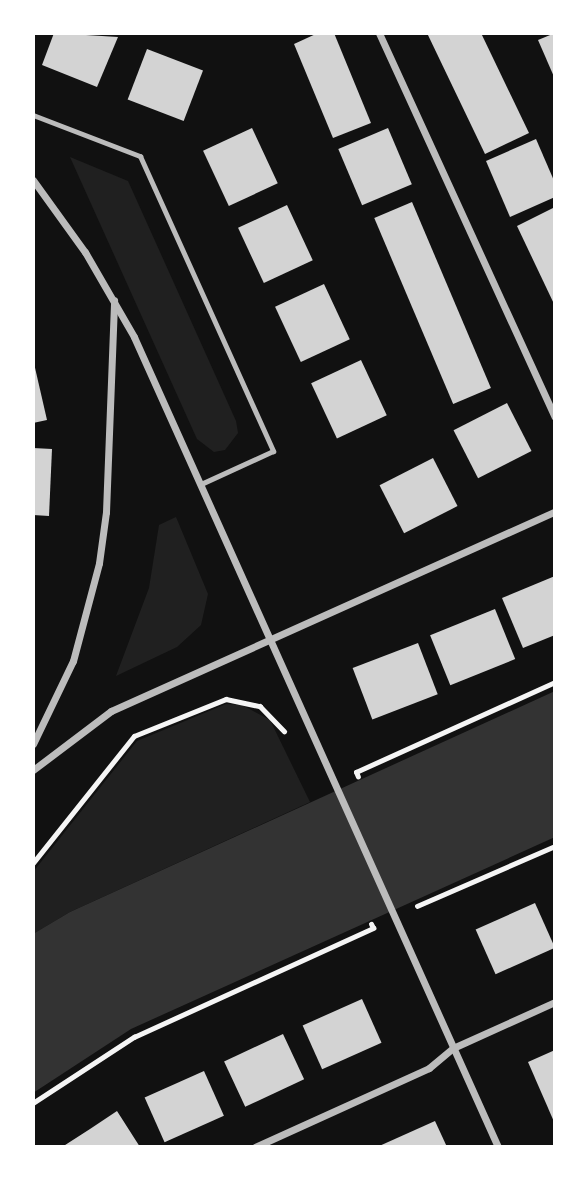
<!DOCTYPE html>
<style>
body{margin:0}
#map{position:relative;width:588px;height:1180px;overflow:hidden;background:#111;font-family:"Nunito Sans",sans-serif}
div>[style]{position:absolute}
[style*='--x']{left:calc(var(--x)*1px);top:calc(var(--y)*1px);width:calc(var(--w)*1px);rotate:calc(var(--a)*1deg)}
.green>*{inset:0;background:#202020}
.water>*{inset:0;background:#333}
.building>*{inset:0;background:#d3d3d3;transform-origin:0 0}
.path>*{height:4.5px;margin:-2.25px;padding:0 2.25px;transform-origin:2.25px;border-radius:2.25px;background:#f5f5f5}
.service>*{height:5px;margin:-2.5px;padding:0 2.5px;transform-origin:2.5px;border-radius:2.5px;background:#bcbcbc}
.minor>*{height:7px;margin:-3.5px;padding:0 3.5px;transform-origin:3.5px;border-radius:3.5px;background:#bcbcbc}
span{translate:-50% -50%;white-space:nowrap;text-align:center;line-height:1.15;-webkit-text-stroke:6px #fff;paint-order:stroke}
.frame{position:absolute;inset:0;border:35px solid #fff;pointer-events:none}
</style>
<div id="map">
<div class="green">
<i style="clip-path:polygon(70px 157px,128px 181px,236px 421px,238px 433px,225px 450px,214px 452px,197px 439px)"></i>
<i style="clip-path:polygon(176px 517px,208px 594px,201px 625px,177px 647px,116px 676px,149px 588px,159px 525px)"></i>
<i style="clip-path:polygon(226px 704px,242px 705px,270px 720px,310px 802px,70px 912px,33px 934px,33px 872px,137px 741px)"></i>
</div>
<div class="water">
<i style="clip-path:polygon(555px 691px,555px 837px,131px 1029px,33px 1093px,33px 934px,70px 912px)"></i>
</div>
<div class="building">
<i style="clip-path:polygon(54px 33px,118px 37px,97px 87px,42px 65px)"></i>
<i style="clip-path:polygon(318px 33px,334px 33px,371px 123px,333px 138px,294px 44px)"></i>
<i style="clip-path:polygon(427px 33px,481px 33px,529px 133px,485px 154px)"></i>
<i style="clip-path:polygon(555px 33px,555px 79px,538px 40px)"></i>
<i style="left:147px;top:49px;width:60px;height:54px;rotate:21deg"></i>
<i style="left:252px;top:128px;width:61px;height:54px;rotate:65deg"></i>
<i style="left:388px;top:128px;width:61px;height:54px;rotate:67deg"></i>
<i style="clip-path:polygon(536px 139px,555px 183px,555px 197px,510px 217px,486px 161px)"></i>
<i style="left:412px;top:202px;width:202px;height:41px;rotate:67deg"></i>
<i style="left:287px;top:205px;width:61px;height:54px;rotate:65deg"></i>
<i style="clip-path:polygon(555px 207px,555px 306px,517px 226px)"></i>
<i style="left:324px;top:284px;width:61px;height:54px;rotate:65deg"></i>
<i style="clip-path:polygon(33px 359px,47px 420px,33px 423px)"></i>
<i style="left:361px;top:360px;width:61px;height:55px;rotate:65deg"></i>
<i style="left:507px;top:403px;width:54px;height:60px;rotate:63deg"></i>
<i style="clip-path:polygon(33px 448px,52px 449px,49px 516px,33px 515px)"></i>
<i style="left:433px;top:458px;width:54px;height:60px;rotate:63deg"></i>
<i style="clip-path:polygon(555px 576px,555px 635px,523px 648px,502px 598px)"></i>
<i style="left:495px;top:609px;width:54px;height:70px;rotate:68deg"></i>
<i style="left:418px;top:643px;width:55px;height:70px;rotate:69deg"></i>
<i style="left:535px;top:903px;width:49px;height:65px;rotate:66deg"></i>
<i style="left:362px;top:999px;width:48px;height:65px;rotate:66deg"></i>
<i style="left:283px;top:1034px;width:50px;height:65px;rotate:65deg"></i>
<i style="clip-path:polygon(555px 1050px,555px 1124px,528px 1062px)"></i>
<i style="left:204px;top:1071px;width:49px;height:65px;rotate:66deg"></i>
<i style="clip-path:polygon(117px 1111px,140px 1147px,62px 1147px,90px 1129px)"></i>
<i style="clip-path:polygon(435px 1121px,447px 1147px,377px 1147px)"></i>
</div>
<div class="path">
<i style="--x:358;--y:777;--w:5;--a:-112"></i>
<i style="--x:356;--y:772;--w:218;--a:-24.3"></i>
<i style="--x:33;--y:863;--w:162;--a:-51.5"></i>
<i style="--x:134;--y:736;--w:99;--a:-21.9"></i>
<i style="--x:226;--y:699;--w:35;--a:12"></i>
<i style="--x:260;--y:706;--w:35;--a:46"></i>
<i style="--x:417;--y:906;--w:150;--a:-23.5"></i>
<i style="--x:33;--y:1103;--w:121;--a:-33.2"></i>
<i style="--x:134;--y:1037;--w:263;--a:-24.5"></i>
<i style="--x:373;--y:928;--w:4;--a:-117"></i>
</div>
<div class="service">
<i style="--x:33;--y:115;--w:115;--a:21"></i>
<i style="--x:140;--y:156;--w:324;--a:65.7"></i>
<i style="--x:273;--y:451;--w:79;--a:155.4"></i>
</div>
<div class="minor">
<i style="--x:379;--y:33;--w:422;--a:65.4"></i>
<i style="--x:33;--y:180;--w:89;--a:54.2"></i>
<i style="--x:85;--y:252;--w:98;--a:60"></i>
<i style="--x:134;--y:337;--w:888;--a:65.8"></i>
<i style="--x:33;--y:744;--w:92;--a:-64.3"></i>
<i style="--x:73;--y:661;--w:101;--a:-75.1"></i>
<i style="--x:99;--y:563;--w:51;--a:-82.2"></i>
<i style="--x:106;--y:512;--w:212;--a:-87.8"></i>
<i style="--x:33;--y:770;--w:98;--a:-37.1"></i>
<i style="--x:111;--y:711;--w:487;--a:-24.2"></i>
<i style="--x:255;--y:1147;--w:191;--a:-24.4"></i>
<i style="--x:429;--y:1068;--w:31;--a:-40"></i>
<i style="--x:453;--y:1048;--w:112;--a:-24.3"></i>
</div>
<div class="frame"></div>
</div>
